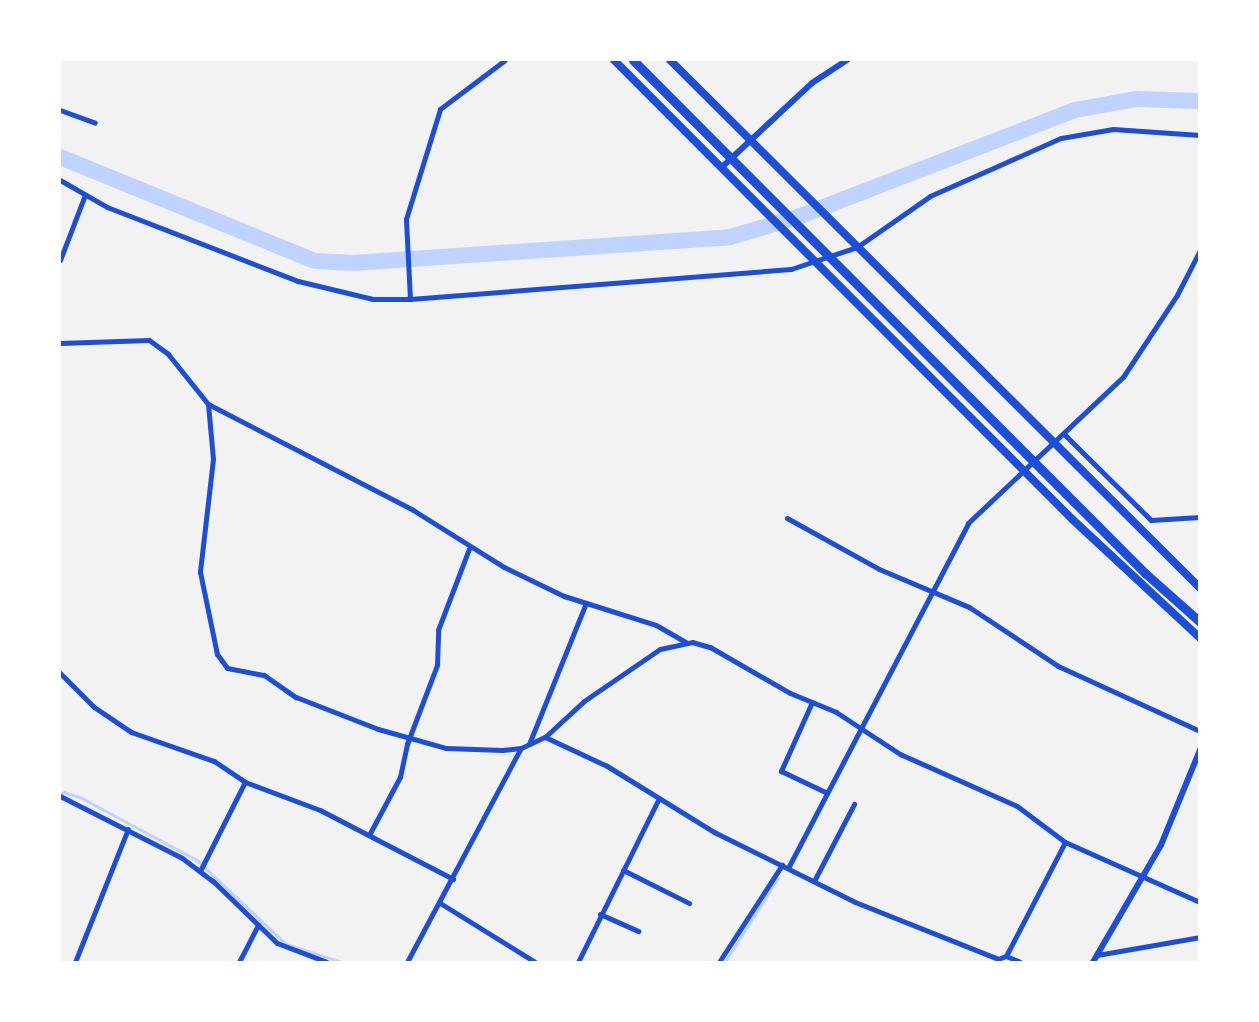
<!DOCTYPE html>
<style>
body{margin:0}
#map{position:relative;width:1259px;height:1022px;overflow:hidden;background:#f2f2f2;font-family:"Archivo Narrow",sans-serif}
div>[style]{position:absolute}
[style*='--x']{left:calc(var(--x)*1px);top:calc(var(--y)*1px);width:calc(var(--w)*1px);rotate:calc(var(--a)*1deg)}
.stream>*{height:2.5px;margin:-1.25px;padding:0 1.25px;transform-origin:1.25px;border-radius:1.25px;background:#bfd3fe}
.river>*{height:16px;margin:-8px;padding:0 8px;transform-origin:8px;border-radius:8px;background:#bfd3fe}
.minor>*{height:5px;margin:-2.5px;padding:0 2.5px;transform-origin:2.5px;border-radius:2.5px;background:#1d4ed8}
.tertiary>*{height:6px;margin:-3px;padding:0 3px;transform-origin:3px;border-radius:3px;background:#1d4ed8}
.trunk>*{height:8px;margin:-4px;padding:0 4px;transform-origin:4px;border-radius:4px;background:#1d4ed8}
.motorway>*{height:9px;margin:-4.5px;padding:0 4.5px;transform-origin:4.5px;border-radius:4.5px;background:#1d4ed8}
span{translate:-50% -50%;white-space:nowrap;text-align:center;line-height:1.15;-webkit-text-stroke:7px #fff;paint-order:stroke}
.frame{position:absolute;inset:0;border:61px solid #fff;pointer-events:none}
</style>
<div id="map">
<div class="stream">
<i style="--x:60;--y:795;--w:5;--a:-37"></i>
<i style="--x:64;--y:792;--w:19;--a:18"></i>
<i style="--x:82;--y:798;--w:131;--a:28.3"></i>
<i style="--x:197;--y:860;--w:122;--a:43.3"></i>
<i style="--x:286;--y:944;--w:59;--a:17.8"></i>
<i style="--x:725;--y:962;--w:99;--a:-57.8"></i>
</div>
<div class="river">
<i style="--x:60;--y:157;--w:275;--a:22.2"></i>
<i style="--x:315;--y:261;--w:38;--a:3"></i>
<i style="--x:353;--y:263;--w:378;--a:-3.9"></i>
<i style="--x:730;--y:237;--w:68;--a:-16.3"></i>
<i style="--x:795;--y:218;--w:300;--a:-21.1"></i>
<i style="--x:1075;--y:110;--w:62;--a:-10.2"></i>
<i style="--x:1136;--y:99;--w:64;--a:1.8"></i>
</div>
<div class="minor">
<i style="--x:60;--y:110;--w:37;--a:20"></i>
<i style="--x:60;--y:180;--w:54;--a:29.9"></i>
<i style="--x:107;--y:207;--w:205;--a:21.2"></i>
<i style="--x:298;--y:281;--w:77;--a:13.5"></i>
<i style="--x:373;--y:299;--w:37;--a:0"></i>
<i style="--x:410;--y:299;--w:382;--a:-4.5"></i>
<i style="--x:791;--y:269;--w:70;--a:-18.4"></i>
<i style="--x:857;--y:247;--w:89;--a:-34.9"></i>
<i style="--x:930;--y:196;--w:143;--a:-23.9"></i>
<i style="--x:1061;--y:138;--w:53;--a:-9.8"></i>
<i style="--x:1113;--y:129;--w:87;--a:3.9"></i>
<i style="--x:60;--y:260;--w:70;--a:-69"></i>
<i style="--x:410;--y:299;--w:80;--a:-92.9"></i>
<i style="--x:406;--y:219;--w:115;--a:-72.8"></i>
<i style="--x:440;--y:109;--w:81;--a:-37"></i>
<i style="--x:60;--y:343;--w:89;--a:-1.9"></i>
<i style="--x:149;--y:340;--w:24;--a:36"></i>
<i style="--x:168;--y:354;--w:64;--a:51.3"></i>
<i style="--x:208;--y:404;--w:231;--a:27.3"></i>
<i style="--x:413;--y:510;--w:107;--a:32.1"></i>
<i style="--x:504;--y:567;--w:67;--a:25.8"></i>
<i style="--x:564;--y:596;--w:96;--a:17.5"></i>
<i style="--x:656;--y:625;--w:34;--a:30"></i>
<i style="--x:208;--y:404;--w:55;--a:84.8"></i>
<i style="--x:213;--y:459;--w:114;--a:96.6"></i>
<i style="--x:200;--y:572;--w:84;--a:78.3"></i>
<i style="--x:217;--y:654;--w:17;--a:54"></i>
<i style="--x:227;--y:668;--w:38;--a:11"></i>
<i style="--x:264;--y:675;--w:39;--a:35"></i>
<i style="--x:296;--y:697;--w:88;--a:21.3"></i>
<i style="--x:378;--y:729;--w:71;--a:15.6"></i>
<i style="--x:446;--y:748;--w:56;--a:2"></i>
<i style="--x:502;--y:750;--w:19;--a:-6"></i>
<i style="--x:521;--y:748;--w:26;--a:-25"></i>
<i style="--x:545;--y:737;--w:53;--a:-42.7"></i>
<i style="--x:584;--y:701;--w:92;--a:-34.4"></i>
<i style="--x:660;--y:649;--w:33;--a:-12"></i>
<i style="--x:692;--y:642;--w:19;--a:16"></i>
<i style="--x:710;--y:647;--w:92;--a:29.9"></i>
<i style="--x:790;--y:693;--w:50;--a:22.4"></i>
<i style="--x:836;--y:712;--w:77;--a:33.3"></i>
<i style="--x:900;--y:754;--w:128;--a:24"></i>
<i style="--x:1017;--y:806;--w:60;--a:36.9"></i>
<i style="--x:1065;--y:842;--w:148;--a:24"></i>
<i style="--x:1065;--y:435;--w:121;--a:44.7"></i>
<i style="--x:1151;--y:520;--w:49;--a:-3.5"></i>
<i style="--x:787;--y:518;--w:105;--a:29"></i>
<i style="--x:879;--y:569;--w:98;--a:22.9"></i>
<i style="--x:969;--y:607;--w:107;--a:33.5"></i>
<i style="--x:1058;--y:666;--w:156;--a:24.6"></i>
<i style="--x:60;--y:673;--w:48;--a:45"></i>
<i style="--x:94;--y:707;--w:45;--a:34"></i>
<i style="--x:131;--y:732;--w:88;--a:19.3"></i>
<i style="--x:214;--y:761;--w:37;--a:34"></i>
<i style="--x:245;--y:782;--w:80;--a:20.5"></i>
<i style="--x:320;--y:810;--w:150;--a:27.4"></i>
<i style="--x:812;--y:702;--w:76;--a:114.2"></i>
<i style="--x:781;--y:771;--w:49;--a:25.5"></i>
<i style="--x:545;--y:737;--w:68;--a:25.1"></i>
<i style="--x:607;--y:766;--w:126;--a:31.7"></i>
<i style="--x:714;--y:832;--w:157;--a:26.4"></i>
<i style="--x:855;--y:902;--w:154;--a:21.7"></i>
<i style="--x:998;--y:959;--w:9;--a:-21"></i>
<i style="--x:1006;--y:956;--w:15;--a:23"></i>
<i style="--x:529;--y:744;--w:152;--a:-68"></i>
<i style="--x:60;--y:796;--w:137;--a:26.9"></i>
<i style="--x:182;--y:858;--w:39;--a:37"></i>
<i style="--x:213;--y:881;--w:89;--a:44.1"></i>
<i style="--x:277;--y:943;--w:53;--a:20.8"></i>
<i style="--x:369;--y:835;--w:66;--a:-61.9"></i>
<i style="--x:400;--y:777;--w:34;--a:-78"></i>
<i style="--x:407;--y:744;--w:85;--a:-69.2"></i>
<i style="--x:437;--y:665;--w:35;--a:-88"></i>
<i style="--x:438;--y:630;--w:87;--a:-69.1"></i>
<i style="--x:788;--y:868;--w:389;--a:-62.4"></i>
<i style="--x:968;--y:523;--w:213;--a:-43.3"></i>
<i style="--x:1123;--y:377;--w:98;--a:-56.6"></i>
<i style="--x:1177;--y:295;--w:51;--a:-62.9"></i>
<i style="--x:623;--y:870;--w:74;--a:26.6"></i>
<i style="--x:200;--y:871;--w:100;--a:-63.2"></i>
<i style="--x:814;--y:881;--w:87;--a:-62.5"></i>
<i style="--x:440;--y:903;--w:112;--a:31.8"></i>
<i style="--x:600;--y:914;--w:42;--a:24.1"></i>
<i style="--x:1097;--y:955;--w:105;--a:-9.9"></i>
<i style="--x:1006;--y:956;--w:128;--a:-62.6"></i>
<i style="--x:75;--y:962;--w:143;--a:-68.3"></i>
<i style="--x:239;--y:962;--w:42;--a:-62.8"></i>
<i style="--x:407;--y:962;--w:242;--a:-62"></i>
<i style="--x:578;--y:962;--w:181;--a:-63.7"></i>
<i style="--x:719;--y:962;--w:116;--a:-57"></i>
</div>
<div class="tertiary">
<i style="--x:722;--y:167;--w:123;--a:-43"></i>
<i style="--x:812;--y:83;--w:42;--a:-33.3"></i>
<i style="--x:1093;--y:962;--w:135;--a:-59.8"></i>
<i style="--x:1161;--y:845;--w:103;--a:-67.7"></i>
</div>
<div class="trunk">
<i style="--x:614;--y:60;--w:648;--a:45.06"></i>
<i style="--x:1072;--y:519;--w:175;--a:42.9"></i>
<i style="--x:670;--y:60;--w:748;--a:44.89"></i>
</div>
<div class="motorway">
<i style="--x:633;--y:60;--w:725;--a:45.06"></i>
<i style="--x:1145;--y:573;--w:74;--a:41.7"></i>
</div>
<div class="frame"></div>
</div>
